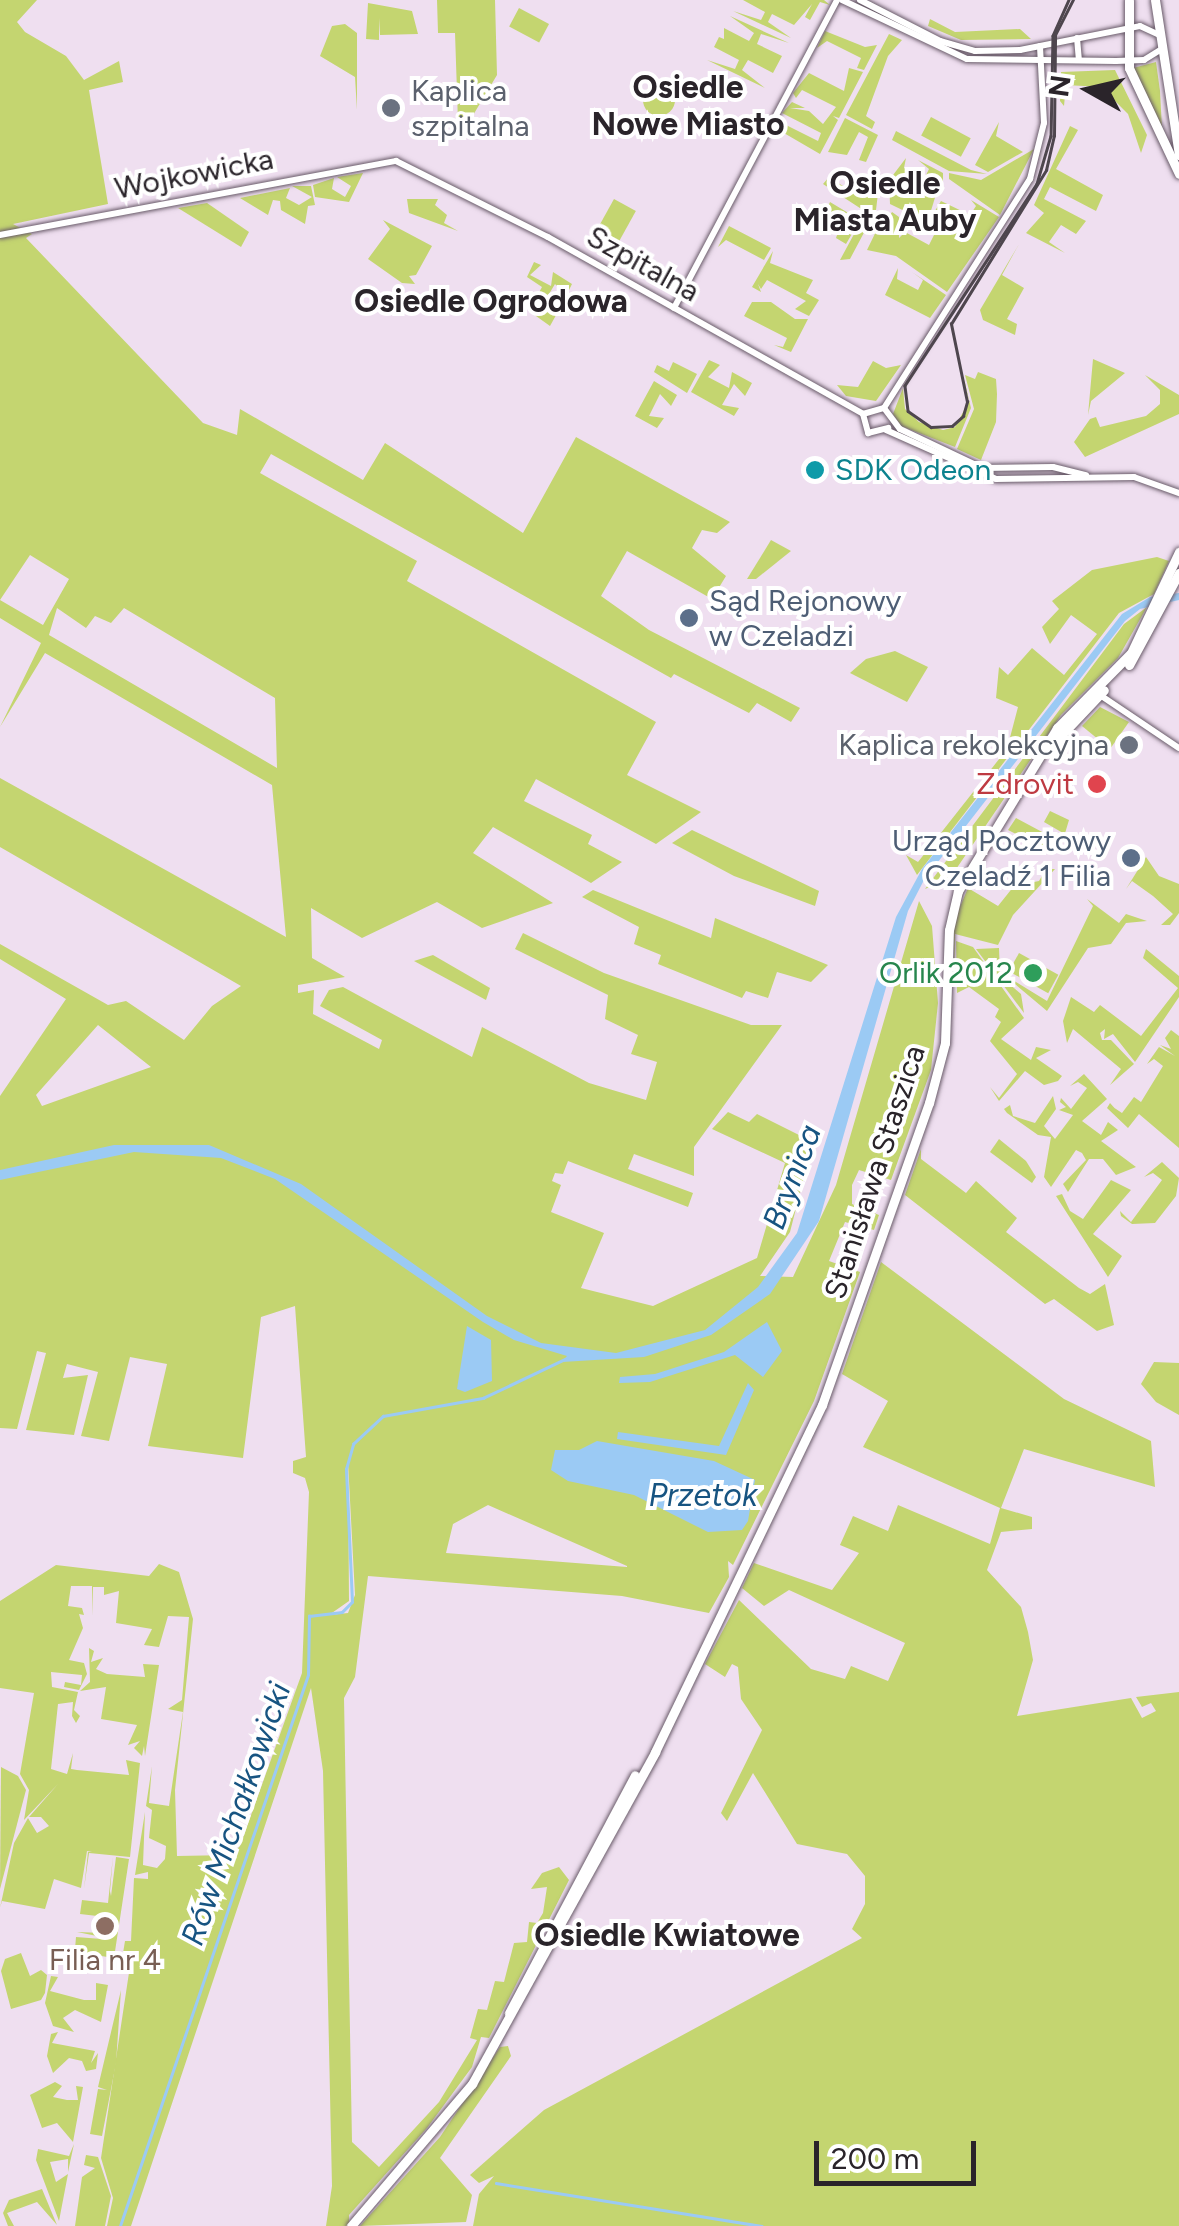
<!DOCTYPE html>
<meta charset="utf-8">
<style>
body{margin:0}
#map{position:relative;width:1179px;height:2226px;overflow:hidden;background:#efdff0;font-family:Figtree,sans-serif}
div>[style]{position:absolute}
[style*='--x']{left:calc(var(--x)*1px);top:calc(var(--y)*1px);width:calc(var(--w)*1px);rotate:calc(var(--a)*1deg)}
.green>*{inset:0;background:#c4d570;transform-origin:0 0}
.round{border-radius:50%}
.water>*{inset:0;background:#9bcaf4}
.stream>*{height:2.5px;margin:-1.25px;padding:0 1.25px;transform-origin:1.25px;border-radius:1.25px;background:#9bcaf4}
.roads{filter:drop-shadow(0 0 2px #695b69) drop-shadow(0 0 2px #695b69)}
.tertiary>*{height:6px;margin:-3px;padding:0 3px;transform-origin:3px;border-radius:3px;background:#fff}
.primary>*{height:9px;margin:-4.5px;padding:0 4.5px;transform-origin:4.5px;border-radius:4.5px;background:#fff}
.tram>*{height:2.5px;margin:-1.25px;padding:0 1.25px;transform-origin:1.25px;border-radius:1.25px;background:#4e464e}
.dots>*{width:28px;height:28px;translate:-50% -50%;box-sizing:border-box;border:5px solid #fff;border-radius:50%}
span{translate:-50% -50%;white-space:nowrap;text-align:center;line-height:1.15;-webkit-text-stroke:8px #fff;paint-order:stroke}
.worship-label{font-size:30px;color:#5b616d}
.left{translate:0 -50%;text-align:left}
.right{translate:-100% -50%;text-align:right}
.street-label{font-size:30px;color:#2a242a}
.culture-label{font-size:30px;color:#0d838f}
.service-label{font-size:30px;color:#4e5e75}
.health-label{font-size:30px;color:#be3a42}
.leisure-label{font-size:30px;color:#27864d}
.education-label{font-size:30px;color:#785e54}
.neighbourhood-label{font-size:32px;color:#2a242a;font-weight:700}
.water-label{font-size:32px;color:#175481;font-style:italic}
.north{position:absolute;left:1039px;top:40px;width:100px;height:100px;-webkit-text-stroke:8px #fff;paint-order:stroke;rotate:278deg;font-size:28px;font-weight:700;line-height:40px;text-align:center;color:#2a242a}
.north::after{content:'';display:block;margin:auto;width:35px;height:45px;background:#2a242a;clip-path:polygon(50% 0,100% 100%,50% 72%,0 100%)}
.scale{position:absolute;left:814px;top:2141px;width:162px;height:45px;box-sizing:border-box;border:5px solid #2a242a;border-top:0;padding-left:12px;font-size:30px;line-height:35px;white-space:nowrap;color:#2a242a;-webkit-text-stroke:8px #fff;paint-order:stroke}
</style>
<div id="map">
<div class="green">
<i style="clip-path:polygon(evenodd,0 0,37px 0,17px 22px,25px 32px,66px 56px,84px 80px,119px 61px,123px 82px,89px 90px,108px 204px,13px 224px,32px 234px,26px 238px,203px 423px,237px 435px,240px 409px,363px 480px,385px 443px,523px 533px,576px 437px,730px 522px,717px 533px,702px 530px,692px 548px,726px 576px,712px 599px,627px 551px,601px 596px,649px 630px,800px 708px,791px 722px,757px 703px,749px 713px,674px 674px,671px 678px,271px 454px,260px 473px,417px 561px,407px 581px,656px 722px,627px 775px,701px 812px,656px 844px,536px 779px,524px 801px,592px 835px,588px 844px,622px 862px,591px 883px,493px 827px,473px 853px,553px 903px,482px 928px,437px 902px,362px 938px,311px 908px,312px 958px,345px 977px,298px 985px,298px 993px,314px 990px,313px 1014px,379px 1049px,382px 1040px,320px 1006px,329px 990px,343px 987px,472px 1057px,482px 1027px,589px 1083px,646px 1100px,657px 1062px,631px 1054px,638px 1035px,605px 1019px,608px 995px,515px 949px,523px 933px,604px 973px,751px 1025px,782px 1025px,694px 1147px,694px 1176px,634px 1154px,628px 1169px,693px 1193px,688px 1207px,568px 1161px,563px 1174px,555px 1173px,552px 1181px,561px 1185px,551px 1212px,604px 1233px,581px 1288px,653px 1306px,757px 1258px,785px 1163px,712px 1129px,728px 1112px,749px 1122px,757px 1114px,813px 1142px,790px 1232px,760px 1276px,793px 1277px,836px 1185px,919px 901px,932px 926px,938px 1003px,931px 1070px,891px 1180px,859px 1170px,852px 1185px,852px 1204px,879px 1215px,874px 1230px,845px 1222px,829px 1261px,860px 1272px,814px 1401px,733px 1565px,728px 1561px,729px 1577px,709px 1613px,622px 1596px,368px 1576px,355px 1677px,344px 1698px,352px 2142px,379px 2167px,439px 2102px,477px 2040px,470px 2038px,478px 2009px,487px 2010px,495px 1981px,504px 1982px,514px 1943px,527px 1942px,529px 1922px,537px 1923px,543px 1913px,547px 1887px,531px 1889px,542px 1873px,559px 1867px,569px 1880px,489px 2038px,481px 2037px,472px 2067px,427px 2128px,349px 2215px,349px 2226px,326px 2226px,332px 2186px,323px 1771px,311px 1688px,131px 2226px,107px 2226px,113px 2198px,101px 2158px,130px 1966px,122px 1959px,125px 1941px,131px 1941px,134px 1878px,148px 1879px,148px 1872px,135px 1875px,145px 1812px,143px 1865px,157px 1868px,165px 1859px,166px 1846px,149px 1838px,152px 1810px,146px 1806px,152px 1766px,149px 1803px,169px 1806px,183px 1712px,168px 1709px,182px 1700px,189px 1617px,168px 1616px,159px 1647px,144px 1645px,152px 1629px,116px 1623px,119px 1591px,104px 1595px,104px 1587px,93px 1587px,92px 1616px,92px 1586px,71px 1586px,68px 1606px,82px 1608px,84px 1615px,79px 1614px,83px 1628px,69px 1660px,84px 1663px,87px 1674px,79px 1690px,64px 1687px,65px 1682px,81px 1685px,82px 1675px,51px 1672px,52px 1687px,78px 1692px,74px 1710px,80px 1716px,76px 1723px,72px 1716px,73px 1702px,58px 1704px,51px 1769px,67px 1774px,73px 1753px,71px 1769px,77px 1770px,129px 1775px,126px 1760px,140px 1763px,130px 1857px,89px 1853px,84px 1889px,88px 1852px,92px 1852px,87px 1851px,81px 1888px,54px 1879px,45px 1909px,2px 1901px,0 1908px,14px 1843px,28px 1818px,37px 1833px,49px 1826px,41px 1817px,29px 1817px,58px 1784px,24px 1820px,29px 1790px,20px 1774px,34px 1693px,0 1688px,0 1601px,56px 1565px,149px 1576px,159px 1564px,179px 1572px,193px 1619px,175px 1790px,177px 1856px,231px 1855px,240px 1846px,302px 1673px,309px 1492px,305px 1478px,293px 1473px,293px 1461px,306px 1457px,295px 1306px,261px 1317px,243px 1458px,148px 1446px,167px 1364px,130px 1357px,109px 1441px,81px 1436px,98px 1372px,67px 1364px,63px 1378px,88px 1375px,74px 1435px,26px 1430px,46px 1353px,37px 1351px,17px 1429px,0 1428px,0 1096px,66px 999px,0 959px,0 944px,108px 1005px,126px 1001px,184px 1040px,212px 1006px,241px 986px,0 847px,0 778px,286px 937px,272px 785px,45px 653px,0 727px,41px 643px,0 618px,0 0,30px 555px,69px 579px,43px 625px,0 600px,30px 555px,0 0,57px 608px,86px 628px,95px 616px,111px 623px,124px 608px,275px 698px,277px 768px,49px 635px,57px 608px,0 0,98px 1025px,151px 1067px,42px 1106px,36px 1095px,98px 1025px,0 0,348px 1462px,355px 1595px,348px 1613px,329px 1615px,349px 1601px,348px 1462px,0 0,488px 1505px,627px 1566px,627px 1567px,446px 1553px,453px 1524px,488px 1505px)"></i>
<i style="clip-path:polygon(437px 0,495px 0,497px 75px,466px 127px,458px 122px,455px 33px,438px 33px)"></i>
<i style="clip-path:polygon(743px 0,824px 0,830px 5px,820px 2px,810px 20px,805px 17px,812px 4px,794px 25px,772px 14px,768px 22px,791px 38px,733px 11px,761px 20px,765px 12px)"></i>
<i style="clip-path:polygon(368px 3px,412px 11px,418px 34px,380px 35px,379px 18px,379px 40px,366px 39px)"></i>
<i style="left:519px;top:8px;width:34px;height:21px;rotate:28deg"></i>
<i style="clip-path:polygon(730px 16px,789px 43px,761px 34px,757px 44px,782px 56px,773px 73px,748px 60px,742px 70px,765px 88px,707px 60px,735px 69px,739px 60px,714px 47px,719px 37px,724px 39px,724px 28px,749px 41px,754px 33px)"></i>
<i style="clip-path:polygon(930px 19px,955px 32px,1020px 29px,1031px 39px,961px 40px,928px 26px)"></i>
<i style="clip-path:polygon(345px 24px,357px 33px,357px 110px,355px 77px,320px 56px,332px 26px)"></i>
<i style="clip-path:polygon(825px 31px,865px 47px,877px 45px,864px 70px,857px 68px,861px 58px,827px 41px,817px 48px)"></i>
<i style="clip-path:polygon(889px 34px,902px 40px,888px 56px,866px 116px,875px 122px,872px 129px,846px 115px)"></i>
<i style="clip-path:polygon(1156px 62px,1160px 91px,1162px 129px,1133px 68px)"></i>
<i style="clip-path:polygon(849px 68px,863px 72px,839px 118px,833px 116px,838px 120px,820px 154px,777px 129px,778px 121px,818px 141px,821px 133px,782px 113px,792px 102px,805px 108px,790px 108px,809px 111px,823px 124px,836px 107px,802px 90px,796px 98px,793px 93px,809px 73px,844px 91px)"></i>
<i style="clip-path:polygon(1115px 70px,1147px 135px,1141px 153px,1128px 114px,1101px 87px,1066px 85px,1064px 106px,1060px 101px,1061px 72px)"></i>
<i class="round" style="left:643px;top:84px;width:32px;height:32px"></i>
<i style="left:931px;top:117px;width:45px;height:21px;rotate:28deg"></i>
<i style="clip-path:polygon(845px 118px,878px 135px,866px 162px,859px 160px,868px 137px,859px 132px,847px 155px,828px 152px)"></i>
<i style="clip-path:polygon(999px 122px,996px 136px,1023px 152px,988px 172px,975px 165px)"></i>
<i style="clip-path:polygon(1070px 126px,1078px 130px,1056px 169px,1103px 195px,1096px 211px,1050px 187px,1044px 199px,1086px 221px,1076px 234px,1061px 225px,1049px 242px,1065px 253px,1026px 233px,1044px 213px,1034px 205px)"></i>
<i style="clip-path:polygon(896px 131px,971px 170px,987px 174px,949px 171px,892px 140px)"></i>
<i style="clip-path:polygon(1034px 149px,1000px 215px,949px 179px,949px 173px,981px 180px)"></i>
<i style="clip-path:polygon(906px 158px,904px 168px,924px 179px,929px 169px,918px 160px,943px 173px,943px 188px,890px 179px)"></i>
<i style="clip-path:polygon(836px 169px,836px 182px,865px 198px,872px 188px,861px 181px,875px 179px,879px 185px,876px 210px,850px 259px,840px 260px,866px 212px,823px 184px)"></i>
<i style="clip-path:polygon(363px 173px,349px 202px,315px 197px,313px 185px,334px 178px,332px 189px,345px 197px,351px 186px,337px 177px)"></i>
<i style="clip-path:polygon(889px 181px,937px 191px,930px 214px,919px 218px,890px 204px)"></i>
<i style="clip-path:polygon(292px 186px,311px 186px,315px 205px,308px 206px,305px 224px,281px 210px,280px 201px,273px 200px,268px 215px,240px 198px,290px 188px,286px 198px,299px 205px,312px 197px)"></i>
<i style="clip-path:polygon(407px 199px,438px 199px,435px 205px,447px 215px,444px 223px,458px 231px,409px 213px)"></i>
<i style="left:614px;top:199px;width:25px;height:38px;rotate:29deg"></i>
<i style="clip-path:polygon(971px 200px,999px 217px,947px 292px,896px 256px,867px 250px,885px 213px,887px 220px,892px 212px,899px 217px,899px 238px,905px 232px,929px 245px,934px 235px,924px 229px,941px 201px,970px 215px,976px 206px)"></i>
<i style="clip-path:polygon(830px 202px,860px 220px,846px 244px,836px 238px,840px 226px,825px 213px)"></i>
<i style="clip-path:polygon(207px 203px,249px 232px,241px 247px,178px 208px)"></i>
<i style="clip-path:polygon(383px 220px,432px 246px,416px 275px,409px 276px,415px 284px,402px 283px,368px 259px,390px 229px)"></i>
<i style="clip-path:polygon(729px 226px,771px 248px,764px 260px,726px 240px,718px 247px)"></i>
<i style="clip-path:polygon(1019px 244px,1002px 275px,1024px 288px,1007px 319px,1017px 324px,1015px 335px,983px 320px,980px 310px)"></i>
<i style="clip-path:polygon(773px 251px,770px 263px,813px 280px,806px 293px,819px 300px,809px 316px,795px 309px,806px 301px,767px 280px,761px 289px,758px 284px,761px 292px,752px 287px)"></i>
<i style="clip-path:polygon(534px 262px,541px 265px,530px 275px,551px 286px,553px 272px,572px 284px,566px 296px,555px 284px,543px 304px,560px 308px,550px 326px,529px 311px,542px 287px,527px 277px)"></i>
<i style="clip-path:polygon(898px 268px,897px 279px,918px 290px,923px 280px,912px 272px,946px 295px,930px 318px,885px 295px)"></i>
<i style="clip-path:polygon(752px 302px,771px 302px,795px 319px,808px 319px,791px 352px,774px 345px,783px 347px,787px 338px,744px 316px)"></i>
<i style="clip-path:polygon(1093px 359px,1125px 373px,1091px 401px,1088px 415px)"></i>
<i style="clip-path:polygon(709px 360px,720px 365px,708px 377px,729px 388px,732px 372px,752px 383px,745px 396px,734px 384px,722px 405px,739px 408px,734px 416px,691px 392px)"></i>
<i style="clip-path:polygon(873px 361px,886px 368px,901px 365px,876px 401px,846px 396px,837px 385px,858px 387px)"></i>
<i style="clip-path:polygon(673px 362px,697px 374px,687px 393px,654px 372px,657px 365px,669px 371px)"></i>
<i style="clip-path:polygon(978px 372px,996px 379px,997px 394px,996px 422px,981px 460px,957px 449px,974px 409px,965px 375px,975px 379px)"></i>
<i style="clip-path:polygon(962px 375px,965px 383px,971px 408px,955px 447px,901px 426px,893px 414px,903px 388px,905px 409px,919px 422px,943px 430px,955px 427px,969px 401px)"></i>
<i style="clip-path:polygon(1145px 375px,1179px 395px,1179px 414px,1085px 457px,1074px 442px,1090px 419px,1096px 417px,1100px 427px,1146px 416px,1160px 404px,1160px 390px)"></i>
<i style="clip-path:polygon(654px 381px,677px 395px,671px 406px,660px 394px,649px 416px,664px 418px,657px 428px,635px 416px)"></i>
<i style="clip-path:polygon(771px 540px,791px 551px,756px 579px,747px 579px)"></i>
<i style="clip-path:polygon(1157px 557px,1169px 561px,1154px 594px,1119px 613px,917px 875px,906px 855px,918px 862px,1007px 749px,1018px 707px,996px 698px,999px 667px,1008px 675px,1032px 648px,1064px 675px,1097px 634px,1071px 615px,1050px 644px,1042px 627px,1059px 609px,1052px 601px,1092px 570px)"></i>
<i style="clip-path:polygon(1147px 607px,1118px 658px,1061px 715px,950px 878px,925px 889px,1124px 624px)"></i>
<i style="clip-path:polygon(895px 651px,928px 667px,907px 702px,850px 673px,866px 659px)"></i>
<i style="clip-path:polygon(1100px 707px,1129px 722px,1110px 749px,1082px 726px)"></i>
<i style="clip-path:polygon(1050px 811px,1069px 820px,1060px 850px,1053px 853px,1008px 830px,1016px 818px,1059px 841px,1063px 833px,1044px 822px)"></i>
<i style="clip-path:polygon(692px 830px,819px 891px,815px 906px,734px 876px,672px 843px)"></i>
<i style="clip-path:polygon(1146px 857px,1159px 876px,1179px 884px,1179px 913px,1170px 925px,1161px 925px,1173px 914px,1153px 896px,1132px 881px,1126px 889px)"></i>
<i style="clip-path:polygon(1046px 869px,1055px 869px,1013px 915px,998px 945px,955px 934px,954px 992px,954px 925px,956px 913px,964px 890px,959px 909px,968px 888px,998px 906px,1014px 886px,1039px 881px)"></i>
<i style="clip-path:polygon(593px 890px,711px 938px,715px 918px,828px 965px,811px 982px,777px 972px,768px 998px,746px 991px,742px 998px,658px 964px,661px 955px,634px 944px,639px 927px,582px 897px)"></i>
<i style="clip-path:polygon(1087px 899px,1119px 923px,1126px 914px,1147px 921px,1126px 923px,1111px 944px,1088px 948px,1047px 1011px,1003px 974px,1047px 1001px,1093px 906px)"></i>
<i style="clip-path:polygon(956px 941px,973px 947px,1024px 1018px,1001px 1039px,1031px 1060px,1036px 1047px,1051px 1050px,1036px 1058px,1062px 1076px,1058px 1081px,1044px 1085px,1025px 1071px,999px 1101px,990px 1087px,999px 1098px,1017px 1074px,990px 1041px,1001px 1022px,995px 1017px,999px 1009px,969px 987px,957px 993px)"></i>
<i style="clip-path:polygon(999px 948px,1000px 976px,1021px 994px,1024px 1013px,976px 949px)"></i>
<i style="clip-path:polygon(1146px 949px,1179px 976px,1179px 997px,1135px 1062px,1113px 1034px,1104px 1039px,1105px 1029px,1100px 1033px,1102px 1040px,1111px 1040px,1134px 1064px,1110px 1085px,1121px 1069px,1073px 1029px,1067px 1043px,1063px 1021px,1071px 997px,1094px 1012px,1100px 1005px,1141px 1036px,1178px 988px,1143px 958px)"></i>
<i style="left:1019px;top:953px;width:45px;height:21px;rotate:29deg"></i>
<i style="clip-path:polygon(433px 955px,490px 988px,486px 1000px,414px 961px)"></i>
<i style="clip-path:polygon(1171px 1030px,1179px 1036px,1179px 1148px,1139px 1114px,1128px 1128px,1107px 1108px,1110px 1103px,1127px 1122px,1113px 1107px,1122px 1113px,1134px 1097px,1141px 1102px,1163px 1066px,1154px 1059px,1147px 1064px,1159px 1047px,1175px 1056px,1160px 1045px,1171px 1049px,1165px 1038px)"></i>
<i style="clip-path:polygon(1084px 1074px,1107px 1099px,1082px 1121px,1101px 1135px,1108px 1122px,1118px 1130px,1101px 1141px,1136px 1167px,1116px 1175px,1103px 1159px,1089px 1159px,1068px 1192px,1063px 1184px,1086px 1160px,1082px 1153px,1076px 1150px,1051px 1187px,1044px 1177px,1051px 1137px,1038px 1135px,1007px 1113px,1004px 1109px,1010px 1105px,1013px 1116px,1035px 1123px,1053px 1096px,1056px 1109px,1044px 1126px,1055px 1139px,1073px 1115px,1059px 1110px,1066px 1107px,1060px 1102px,1061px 1098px,1071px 1109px,1087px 1088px,1078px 1082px,1070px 1086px)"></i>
<i style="clip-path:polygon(999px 1139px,1026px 1161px,1036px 1177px,1032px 1183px,990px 1152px)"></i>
<i style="clip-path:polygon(921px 1149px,921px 1159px,966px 1193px,976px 1181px,1017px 1218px,1006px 1232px,1079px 1288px,1090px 1294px,1105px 1284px,1114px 1325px,1097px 1331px,1054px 1299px,1045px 1304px,905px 1195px)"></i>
<i style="clip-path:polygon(1162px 1162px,1179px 1178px,1176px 1196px,1155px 1223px,1132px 1224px,1121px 1216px,1120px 1211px,1131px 1222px,1162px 1180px,1153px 1173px,1144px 1177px)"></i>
<i style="clip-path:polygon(1111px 1180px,1131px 1190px,1093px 1234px,1122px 1256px,1108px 1277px,1056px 1196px,1062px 1194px,1070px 1211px,1083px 1219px)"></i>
<i style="clip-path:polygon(881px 1262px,1064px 1399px,1151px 1441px,1155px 1487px,1024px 1449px,1001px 1508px,1032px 1517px,1032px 1529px,1001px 1532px,987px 1570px,1021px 1607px,1028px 1632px,1033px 1660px,1017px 1716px,1131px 1698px,1142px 1718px,1156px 1711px,1151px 1703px,1142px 1707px,1136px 1697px,1179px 1692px,1179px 2226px,473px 2226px,479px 2194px,494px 2176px,479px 2183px,470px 2175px,544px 2110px,862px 1938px,852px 1929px,865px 1904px,865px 1876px,847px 1854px,797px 1844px,753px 1773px,727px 1821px,721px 1813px,762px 1730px,741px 1699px,738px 1667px,732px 1664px,725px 1677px,705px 1664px,739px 1600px,811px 1669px,845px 1679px,851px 1666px,888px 1681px,905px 1643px,789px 1590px,764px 1606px,742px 1588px,754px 1563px,832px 1590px,859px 1553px,840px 1545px,853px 1516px,888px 1531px,898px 1505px,990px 1544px,1000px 1508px,863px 1447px,888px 1401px,842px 1374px)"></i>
<i style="clip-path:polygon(1154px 1362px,1179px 1363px,1179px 1415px,1156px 1402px,1141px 1384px)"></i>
<i style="clip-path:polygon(89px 1648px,94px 1651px,91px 1662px,103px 1658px,96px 1669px,107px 1674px,145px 1677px,143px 1664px,159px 1665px,145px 1756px,144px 1746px,142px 1756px,134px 1748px,140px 1741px,128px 1745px,137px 1725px,101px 1719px,106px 1687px,80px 1691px,90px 1682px)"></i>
<i style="clip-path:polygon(1px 1767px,18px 1776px,26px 1790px,0 1889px)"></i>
<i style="clip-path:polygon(113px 1856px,110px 1891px,111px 1896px,116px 1857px,129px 1859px,114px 1958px,82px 1953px,75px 1949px,76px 1937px,102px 1939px,107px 1935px,107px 1929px,105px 1934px,102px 1937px,77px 1932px,104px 1933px,106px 1917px,80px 1914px,82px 1900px,108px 1903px)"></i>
<i style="clip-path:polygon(21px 1953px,30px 1976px,41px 1970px,47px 1975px,45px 1993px,41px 2000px,11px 2009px,1px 1971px,5px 1959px)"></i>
<i style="clip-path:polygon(51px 1976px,58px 1977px,50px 1991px,84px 2000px,96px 2000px,96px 1983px,108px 1985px,101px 2022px,75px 2010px,63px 2018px,74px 2032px,53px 2026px,45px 2003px)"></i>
<i style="clip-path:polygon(121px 1990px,116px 2063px,102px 2136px,90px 2134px,98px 2089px,107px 2090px,98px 2087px)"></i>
<i style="clip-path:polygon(58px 2032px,52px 2043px,95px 2051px,91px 2063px,98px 2053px,96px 2069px,86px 2071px,82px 2061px,69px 2058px,53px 2073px,47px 2056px,51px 2034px)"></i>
<i style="clip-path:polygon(508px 2046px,511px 2056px,440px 2158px,472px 2195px,466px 2222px,360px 2226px,440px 2137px,500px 2047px)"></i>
<i style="clip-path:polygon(55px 2082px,62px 2086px,53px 2097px,67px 2100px,78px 2100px,76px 2086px,83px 2087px,73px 2142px,57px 2123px,42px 2128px,30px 2095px)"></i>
<i style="clip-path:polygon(74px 2144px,68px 2172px,68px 2159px,50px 2162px,56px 2182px,68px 2174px,59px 2221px,36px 2160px,38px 2149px,69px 2156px)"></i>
<i style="clip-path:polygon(86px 2155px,98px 2157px,111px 2196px,105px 2226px,75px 2226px,82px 2177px,95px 2168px,84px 2165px)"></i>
<i style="clip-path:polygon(42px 2189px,57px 2225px,37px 2202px,7px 2213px,14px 2226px,8px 2226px,3px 2213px,9px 2200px)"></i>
</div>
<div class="water">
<i style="clip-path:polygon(1179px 593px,1179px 600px,1140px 609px,1125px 621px,924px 880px,908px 911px,819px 1221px,770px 1294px,711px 1335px,644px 1357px,562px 1362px,567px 1356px,514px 1340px,483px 1322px,275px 1179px,221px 1158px,134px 1152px,0 1180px,0 1170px,114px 1145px,209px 1145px,301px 1184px,487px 1316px,541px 1343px,616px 1353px,705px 1330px,758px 1287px,797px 1233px,896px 917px,922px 869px,1122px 614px,1150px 597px)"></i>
<i style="clip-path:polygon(767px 1322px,782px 1351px,763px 1377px,735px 1355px,650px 1382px,619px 1383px,620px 1377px,655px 1374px,724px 1352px)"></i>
<i style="clip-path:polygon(467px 1326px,491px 1340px,492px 1381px,465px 1392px,457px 1389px)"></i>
<i style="clip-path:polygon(748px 1383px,754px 1390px,726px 1455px,617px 1439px,618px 1432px,719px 1446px)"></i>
<i style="clip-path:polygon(597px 1441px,714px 1461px,755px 1480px,748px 1521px,742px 1530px,708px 1532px,634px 1495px,568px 1481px,551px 1470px,555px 1450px,579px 1450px)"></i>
</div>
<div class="stream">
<i style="--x:496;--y:2183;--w:269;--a:9.2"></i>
<i style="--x:120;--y:2226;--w:582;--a:-71.16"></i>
<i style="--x:308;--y:1675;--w:59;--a:-89"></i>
<i style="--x:309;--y:1616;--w:33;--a:-7"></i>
<i style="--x:342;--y:1612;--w:14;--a:-45"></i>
<i style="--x:352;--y:1602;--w:133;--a:-92.6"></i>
<i style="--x:346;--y:1469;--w:26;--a:-74"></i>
<i style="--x:353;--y:1444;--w:41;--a:-43"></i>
<i style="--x:383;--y:1416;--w:102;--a:-10.2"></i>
<i style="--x:483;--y:1398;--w:91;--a:-25.4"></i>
</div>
<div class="roads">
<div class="tertiary">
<i style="--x:842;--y:0;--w:138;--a:25.3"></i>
<i style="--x:967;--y:59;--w:149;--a:0.8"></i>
<i style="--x:1116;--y:61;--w:28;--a:-2"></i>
<i style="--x:1144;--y:60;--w:19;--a:-32"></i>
<i style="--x:860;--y:0;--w:90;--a:27.1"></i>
<i style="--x:940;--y:41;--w:36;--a:16"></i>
<i style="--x:975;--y:51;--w:45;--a:-1.3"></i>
<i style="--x:1020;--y:50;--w:122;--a:-11.3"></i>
<i style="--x:1140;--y:26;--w:21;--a:25"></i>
<i style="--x:1077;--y:38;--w:22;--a:85"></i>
<i style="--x:0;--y:235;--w:403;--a:-10.6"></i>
<i style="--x:396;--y:161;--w:170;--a:26.6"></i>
<i style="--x:548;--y:237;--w:361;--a:29.3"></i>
<i style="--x:674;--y:308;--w:348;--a:-62.1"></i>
<i style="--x:884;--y:408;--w:272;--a:-57.5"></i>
<i style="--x:1030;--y:179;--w:58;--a:-76"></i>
<i style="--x:1044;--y:123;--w:77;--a:-93"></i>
<i style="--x:884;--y:408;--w:26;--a:53"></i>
<i style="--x:900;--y:429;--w:91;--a:25.4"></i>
<i style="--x:982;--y:468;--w:71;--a:-0.8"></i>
<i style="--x:1053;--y:467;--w:34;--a:14"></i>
<i style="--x:863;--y:414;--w:20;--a:75"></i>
<i style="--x:868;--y:433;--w:21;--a:-14"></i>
<i style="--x:863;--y:414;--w:22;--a:-16"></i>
<i style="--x:886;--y:430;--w:120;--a:24"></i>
<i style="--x:996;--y:479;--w:138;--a:-0.8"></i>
<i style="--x:1134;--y:477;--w:48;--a:19.6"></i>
<i style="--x:1100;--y:695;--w:95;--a:33.9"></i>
</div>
<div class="primary">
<i style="--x:1129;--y:0;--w:68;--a:90"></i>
<i style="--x:1129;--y:68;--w:117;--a:64.7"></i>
<i style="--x:1155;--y:0;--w:157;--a:81.2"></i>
<i style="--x:1129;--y:665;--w:105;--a:-61.5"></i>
<i style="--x:1053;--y:744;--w:74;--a:-46.6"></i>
<i style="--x:509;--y:2013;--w:269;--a:-62.1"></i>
<i style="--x:351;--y:2226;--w:187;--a:-49.6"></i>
<i style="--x:472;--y:2084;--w:379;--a:-61.1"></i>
<i style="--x:655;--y:1752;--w:385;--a:-64.3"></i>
<i style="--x:822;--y:1405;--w:320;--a:-70.5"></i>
<i style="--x:929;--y:1103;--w:62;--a:-75.1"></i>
<i style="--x:945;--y:1043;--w:113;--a:-88"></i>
<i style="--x:949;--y:930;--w:40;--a:-77"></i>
<i style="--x:958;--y:891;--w:191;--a:-58.7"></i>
<i style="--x:1057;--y:728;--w:105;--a:-45.4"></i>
<i style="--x:1131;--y:653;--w:112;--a:-64.6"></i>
</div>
</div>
<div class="tram">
<i style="--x:1069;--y:0;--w:39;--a:114"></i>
<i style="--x:1053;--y:36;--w:100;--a:91.1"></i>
<i style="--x:1051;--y:136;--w:50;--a:106.3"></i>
<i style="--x:1037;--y:184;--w:241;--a:123.2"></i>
<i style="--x:905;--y:386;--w:25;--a:83"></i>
<i style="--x:908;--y:411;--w:28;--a:35"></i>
<i style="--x:931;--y:427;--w:21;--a:-3"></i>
<i style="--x:952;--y:426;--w:15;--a:-42"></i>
<i style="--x:963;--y:416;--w:15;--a:-74"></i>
<i style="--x:967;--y:402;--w:80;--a:-101.6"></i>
<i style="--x:951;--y:324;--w:181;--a:-58.3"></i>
<i style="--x:1046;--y:170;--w:35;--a:-77"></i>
<i style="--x:1054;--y:136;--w:101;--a:-89.4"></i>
<i style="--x:1055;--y:35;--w:39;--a:-63"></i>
</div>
<div class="dots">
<i style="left:391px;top:108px;background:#6b7280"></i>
<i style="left:815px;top:470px;background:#0f9aa8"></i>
<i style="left:689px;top:618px;background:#5c6f8a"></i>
<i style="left:1129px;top:745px;background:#6b7280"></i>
<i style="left:1097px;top:784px;background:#e0444e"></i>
<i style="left:1131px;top:858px;background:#5c6f8a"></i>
<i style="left:1033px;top:973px;background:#2e9e5b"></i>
<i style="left:105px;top:1926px;background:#8d6e63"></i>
</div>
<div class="worship-label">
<span class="left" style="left:411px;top:108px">Kaplica<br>szpitalna</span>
<span class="right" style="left:1109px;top:745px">Kaplica rekolekcyjna</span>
</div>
<div class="street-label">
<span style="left:194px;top:174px;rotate:-11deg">Wojkowicka</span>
<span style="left:643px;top:264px;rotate:29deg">Szpitalna</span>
<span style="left:875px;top:1172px;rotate:-72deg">Stanisława Staszica</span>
</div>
<div class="culture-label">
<span class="left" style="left:835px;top:470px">SDK Odeon</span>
</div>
<div class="service-label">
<span class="left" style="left:709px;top:618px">Sąd Rejonowy<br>w Czeladzi</span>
<span class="right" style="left:1111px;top:858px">Urząd Pocztowy<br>Czeladź 1 Filia</span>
</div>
<div class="health-label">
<span class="right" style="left:1074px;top:784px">Zdrovit</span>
</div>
<div class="leisure-label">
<span class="right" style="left:1013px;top:973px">Orlik 2012</span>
</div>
<div class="education-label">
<span style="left:105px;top:1960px">Filia nr 4</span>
</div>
<div class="neighbourhood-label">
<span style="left:688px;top:106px">Osiedle<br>Nowe Miasto</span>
<span style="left:885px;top:202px">Osiedle<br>Miasta Auby</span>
<span style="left:491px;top:301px">Osiedle Ogrodowa</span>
<span style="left:667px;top:1935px">Osiedle Kwiatowe</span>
</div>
<div class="water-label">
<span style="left:792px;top:1177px;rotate:-69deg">Brynica</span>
<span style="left:703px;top:1495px">Przetok</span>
<span style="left:236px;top:1814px;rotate:-71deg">Rów Michałkowicki</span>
</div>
<div class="north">N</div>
<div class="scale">200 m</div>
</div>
